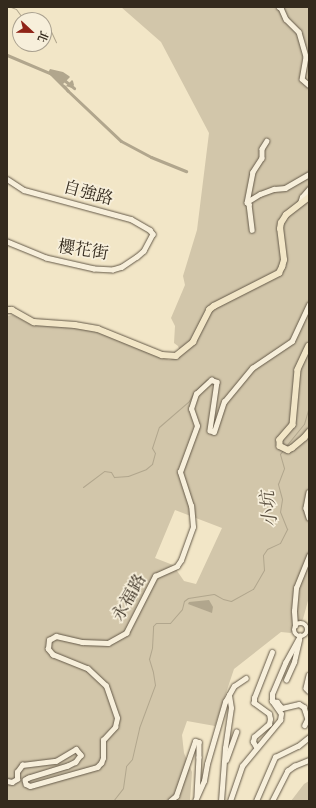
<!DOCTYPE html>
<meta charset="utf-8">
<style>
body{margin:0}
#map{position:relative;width:316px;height:808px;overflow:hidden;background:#f2e6c7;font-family:"IM FELL DW Pica","Noto Serif TC",serif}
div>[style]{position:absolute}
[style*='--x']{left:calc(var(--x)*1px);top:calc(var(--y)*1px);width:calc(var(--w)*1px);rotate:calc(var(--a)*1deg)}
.green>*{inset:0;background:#d2c6aa}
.water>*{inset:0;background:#b1a68d}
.stream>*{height:1px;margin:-0.5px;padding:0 0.5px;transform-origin:0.5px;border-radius:0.5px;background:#b1a68d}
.canal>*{height:3px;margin:-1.5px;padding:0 1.5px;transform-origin:1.5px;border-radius:1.5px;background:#b1a68d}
.roads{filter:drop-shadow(0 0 1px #645948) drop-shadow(0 0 1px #645948)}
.minor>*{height:4.5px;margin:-2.25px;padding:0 2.25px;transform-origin:2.25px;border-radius:2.25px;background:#f7efdb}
.minor>.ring{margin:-2.25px;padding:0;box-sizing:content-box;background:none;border:4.5px solid #f7efdb;border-radius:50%}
.major>*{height:5.5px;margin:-2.75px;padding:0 2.75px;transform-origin:2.75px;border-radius:2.75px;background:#f2e6c7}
span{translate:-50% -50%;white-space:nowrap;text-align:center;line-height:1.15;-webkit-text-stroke:3.5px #f7efdb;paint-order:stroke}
.street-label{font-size:17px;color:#342a1d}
.water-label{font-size:18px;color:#5a4f3f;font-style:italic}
.frame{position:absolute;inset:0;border:8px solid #342a1d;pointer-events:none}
.north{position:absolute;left:12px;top:12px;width:40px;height:40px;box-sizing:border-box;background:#f7efdb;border:1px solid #a9a08f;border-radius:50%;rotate:112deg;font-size:11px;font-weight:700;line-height:16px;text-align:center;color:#342a1d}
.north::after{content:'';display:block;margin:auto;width:14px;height:18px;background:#8f2418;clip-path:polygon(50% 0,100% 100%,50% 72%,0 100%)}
</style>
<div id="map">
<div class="green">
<i style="clip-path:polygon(evenodd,121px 7px,309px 7px,309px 597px,303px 619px,291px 633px,281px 632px,234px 669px,215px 726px,187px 721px,182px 735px,184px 753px,192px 772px,190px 801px,7px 801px,7px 316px,13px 315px,32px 325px,79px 328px,96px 332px,144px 348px,169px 360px,176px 358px,181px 354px,178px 346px,174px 343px,175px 326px,171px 318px,185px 285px,183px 276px,197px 230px,209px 133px,161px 42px,121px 7px,175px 510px,222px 528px,196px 584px,184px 581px,173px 565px,155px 558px,175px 510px)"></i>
<i style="clip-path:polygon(309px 781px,309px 801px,291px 801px,304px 784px)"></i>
</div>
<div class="water">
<i style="clip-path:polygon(50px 69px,63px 72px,69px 76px,70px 77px,63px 84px,66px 86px,72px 80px,73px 81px,74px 85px,72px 88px,66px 86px,70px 91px,68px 93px,48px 73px)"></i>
<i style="clip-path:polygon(209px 600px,213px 607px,212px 613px,188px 604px,189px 602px)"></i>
</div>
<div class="stream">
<i style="--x:11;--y:7;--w:5;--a:22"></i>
<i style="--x:16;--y:9;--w:14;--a:54"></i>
<i style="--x:25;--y:20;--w:10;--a:-11"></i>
<i style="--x:35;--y:18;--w:6;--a:18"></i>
<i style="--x:44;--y:22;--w:5;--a:37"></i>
<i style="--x:48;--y:25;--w:19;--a:65"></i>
<i style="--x:286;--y:446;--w:28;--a:-51"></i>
<i style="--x:304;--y:424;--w:19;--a:-74"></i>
<i style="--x:83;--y:487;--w:26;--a:-37"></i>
<i style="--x:104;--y:471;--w:7;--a:8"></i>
<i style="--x:111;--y:472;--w:6;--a:59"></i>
<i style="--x:114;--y:477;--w:14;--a:-4"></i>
<i style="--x:128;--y:476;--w:19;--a:-21"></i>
<i style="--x:146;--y:469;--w:8;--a:-40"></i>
<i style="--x:152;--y:464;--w:11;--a:-75"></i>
<i style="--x:155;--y:453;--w:6;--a:-121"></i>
<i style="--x:152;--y:448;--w:22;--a:-72"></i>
<i style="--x:159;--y:427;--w:40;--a:-41"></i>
<i style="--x:189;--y:401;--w:10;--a:-61"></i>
<i style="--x:194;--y:392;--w:18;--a:-45"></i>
<i style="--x:113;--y:801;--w:16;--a:-52"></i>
<i style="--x:123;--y:788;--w:22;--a:-82"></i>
<i style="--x:126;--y:766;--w:9;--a:-49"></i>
<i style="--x:132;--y:759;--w:32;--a:-77"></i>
<i style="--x:139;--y:728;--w:46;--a:-69.6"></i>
<i style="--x:155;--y:685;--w:13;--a:-99"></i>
<i style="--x:153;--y:672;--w:14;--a:-107"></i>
<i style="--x:149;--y:659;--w:11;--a:-75"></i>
<i style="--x:152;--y:648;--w:22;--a:-87"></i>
<i style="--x:153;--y:626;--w:4;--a:-45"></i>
<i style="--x:156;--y:623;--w:14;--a:0"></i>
<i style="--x:170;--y:623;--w:18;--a:-49"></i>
<i style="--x:182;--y:609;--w:8;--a:-76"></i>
<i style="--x:184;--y:601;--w:5;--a:-37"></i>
<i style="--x:188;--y:598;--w:26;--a:-9"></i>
<i style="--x:214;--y:594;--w:10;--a:29"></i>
<i style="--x:223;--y:599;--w:8;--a:14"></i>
<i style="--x:231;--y:601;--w:25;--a:-29"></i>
<i style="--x:253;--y:589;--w:22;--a:-60"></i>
<i style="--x:264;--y:570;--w:15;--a:-94"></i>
<i style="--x:263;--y:555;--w:7;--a:-56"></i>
<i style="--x:267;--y:549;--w:14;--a:-25"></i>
<i style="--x:280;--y:543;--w:16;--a:-63"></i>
<i style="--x:287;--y:529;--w:18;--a:-112"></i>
<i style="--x:280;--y:512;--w:13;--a:-81"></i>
<i style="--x:282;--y:499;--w:16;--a:-105"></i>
<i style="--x:278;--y:484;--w:17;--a:-69"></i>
<i style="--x:284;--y:468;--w:15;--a:-106"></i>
<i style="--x:280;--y:454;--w:5;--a:-53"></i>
</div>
<div class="canal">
<i style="--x:7;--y:55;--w:49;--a:22.9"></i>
<i style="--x:64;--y:80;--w:13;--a:39"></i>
<i style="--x:67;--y:90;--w:74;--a:43.4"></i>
<i style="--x:121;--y:141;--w:34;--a:28"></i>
<i style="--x:151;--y:157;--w:38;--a:22"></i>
</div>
<div class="roads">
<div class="minor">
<i style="--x:279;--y:7;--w:2;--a:27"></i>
<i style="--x:281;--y:8;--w:12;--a:66"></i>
<i style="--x:286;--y:19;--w:18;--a:45"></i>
<i style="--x:299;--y:32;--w:26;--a:74"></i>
<i style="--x:306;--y:57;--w:22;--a:100"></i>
<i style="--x:302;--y:79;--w:9;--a:41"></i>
<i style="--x:267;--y:141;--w:9;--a:122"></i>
<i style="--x:262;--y:149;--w:9;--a:90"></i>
<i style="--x:262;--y:158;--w:17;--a:123"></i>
<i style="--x:253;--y:172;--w:31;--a:101"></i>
<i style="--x:247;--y:202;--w:15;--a:-32"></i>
<i style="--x:260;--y:194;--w:15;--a:-20"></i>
<i style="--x:274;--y:189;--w:11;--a:-5"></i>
<i style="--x:285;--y:188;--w:28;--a:-30"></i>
<i style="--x:7;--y:179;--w:20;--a:33"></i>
<i style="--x:24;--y:190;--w:111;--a:15.2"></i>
<i style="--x:131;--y:219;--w:22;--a:30"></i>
<i style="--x:150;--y:230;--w:5;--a:53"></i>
<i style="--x:153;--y:234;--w:19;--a:118"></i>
<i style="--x:144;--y:251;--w:9;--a:139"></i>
<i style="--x:137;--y:257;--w:18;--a:146"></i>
<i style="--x:122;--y:267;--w:9;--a:162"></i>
<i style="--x:113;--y:270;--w:19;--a:-177"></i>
<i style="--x:94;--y:269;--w:49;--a:-167.1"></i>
<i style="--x:46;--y:258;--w:42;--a:-157.7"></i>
<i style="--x:247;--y:202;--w:3;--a:45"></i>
<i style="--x:249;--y:204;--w:26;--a:83"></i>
<i style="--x:300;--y:203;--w:6;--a:-72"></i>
<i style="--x:302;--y:197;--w:11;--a:-49"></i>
<i style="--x:309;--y:492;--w:16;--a:101"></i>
<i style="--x:306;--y:508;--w:10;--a:73"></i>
<i class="ring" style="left:294px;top:623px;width:9.5px;height:9.5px"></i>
<i style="--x:295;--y:626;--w:15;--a:-94"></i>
<i style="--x:294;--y:611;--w:23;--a:-85"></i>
<i style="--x:296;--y:588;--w:35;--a:-68"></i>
<i style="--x:309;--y:675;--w:13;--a:103"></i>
<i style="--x:306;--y:688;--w:4;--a:45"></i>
<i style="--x:286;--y:680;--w:20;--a:-66"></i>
<i style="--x:294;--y:662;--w:23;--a:-77"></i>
<i style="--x:272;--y:701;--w:5;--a:11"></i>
<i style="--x:277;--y:702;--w:8;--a:50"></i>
<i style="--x:282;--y:708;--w:17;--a:-13"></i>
<i style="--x:299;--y:704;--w:6;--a:31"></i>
<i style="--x:304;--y:707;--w:13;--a:72"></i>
<i style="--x:308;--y:719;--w:7;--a:117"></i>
<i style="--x:256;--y:747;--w:6;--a:-121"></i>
<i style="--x:253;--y:742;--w:5;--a:-79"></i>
<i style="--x:254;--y:737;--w:20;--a:-41"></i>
<i style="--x:269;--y:724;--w:5;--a:-79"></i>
<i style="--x:270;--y:719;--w:5;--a:-101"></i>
<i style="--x:269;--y:714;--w:19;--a:-144"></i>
<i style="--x:254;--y:703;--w:5;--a:-90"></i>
<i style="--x:254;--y:698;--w:49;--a:-68.6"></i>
<i style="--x:226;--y:760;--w:30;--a:-70"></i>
<i style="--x:7;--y:781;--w:5;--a:11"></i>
<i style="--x:12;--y:782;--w:6;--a:-31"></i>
<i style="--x:17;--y:779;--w:7;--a:-90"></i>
<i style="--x:17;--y:772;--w:9;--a:-54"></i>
<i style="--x:22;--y:765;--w:34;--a:-7"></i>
<i style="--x:56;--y:761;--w:23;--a:-31"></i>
<i style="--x:76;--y:749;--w:8;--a:50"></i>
<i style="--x:81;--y:755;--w:9;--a:126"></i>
<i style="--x:76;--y:762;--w:9;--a:153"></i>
<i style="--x:68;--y:766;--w:41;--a:162.9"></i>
<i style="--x:29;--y:778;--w:4;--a:153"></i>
<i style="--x:25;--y:780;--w:4;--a:76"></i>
<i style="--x:26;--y:784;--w:4;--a:27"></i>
<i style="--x:30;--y:786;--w:70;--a:-15.8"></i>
<i style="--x:97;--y:767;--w:6;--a:-45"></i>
<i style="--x:101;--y:763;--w:5;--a:-68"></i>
<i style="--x:103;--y:758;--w:18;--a:-90"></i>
<i style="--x:103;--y:740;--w:18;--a:-47"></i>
<i style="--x:115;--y:727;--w:9;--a:-77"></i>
<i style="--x:117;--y:718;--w:34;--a:-109"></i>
<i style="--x:106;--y:686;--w:25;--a:-137"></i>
<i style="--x:88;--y:669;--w:38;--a:-158"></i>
<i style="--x:53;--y:655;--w:8;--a:-130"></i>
<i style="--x:48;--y:649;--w:9;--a:-84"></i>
<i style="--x:49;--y:640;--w:8;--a:-30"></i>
<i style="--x:56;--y:636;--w:27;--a:13"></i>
<i style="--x:82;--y:642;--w:26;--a:2"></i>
<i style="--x:108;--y:643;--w:21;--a:-29"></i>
<i style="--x:126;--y:633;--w:64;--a:-63"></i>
<i style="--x:155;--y:576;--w:24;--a:-24"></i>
<i style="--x:177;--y:566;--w:7;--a:-56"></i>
<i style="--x:181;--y:560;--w:35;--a:-70"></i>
<i style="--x:193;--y:527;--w:21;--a:-95"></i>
<i style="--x:191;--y:506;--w:36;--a:-108"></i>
<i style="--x:180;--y:472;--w:49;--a:-69.7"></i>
<i style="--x:197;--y:426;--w:18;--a:-109"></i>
<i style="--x:191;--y:409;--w:16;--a:-72"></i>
<i style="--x:196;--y:394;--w:21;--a:-43"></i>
<i style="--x:211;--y:380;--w:6;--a:18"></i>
<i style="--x:217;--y:382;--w:49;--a:98.3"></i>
<i style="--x:210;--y:430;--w:4;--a:27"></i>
<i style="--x:214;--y:432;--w:32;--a:-72"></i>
<i style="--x:224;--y:402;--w:44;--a:-50.5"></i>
<i style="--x:252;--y:368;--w:48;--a:-34"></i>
<i style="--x:292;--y:341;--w:40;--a:-65"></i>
<i style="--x:170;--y:801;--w:8;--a:-40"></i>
<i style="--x:176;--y:796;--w:58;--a:-70.9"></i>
<i style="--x:195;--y:741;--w:4;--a:14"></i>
<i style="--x:199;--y:742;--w:15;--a:90"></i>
<i style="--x:199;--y:757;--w:39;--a:93"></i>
<i style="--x:195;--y:801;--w:22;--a:-66"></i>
<i style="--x:204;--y:781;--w:17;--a:-80"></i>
<i style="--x:207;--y:764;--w:65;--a:-73.8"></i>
<i style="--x:225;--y:702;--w:18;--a:-61"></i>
<i style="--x:234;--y:686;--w:14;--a:-34"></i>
<i style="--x:221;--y:801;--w:53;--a:-85.7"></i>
<i style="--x:225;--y:748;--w:40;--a:-81.5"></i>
<i style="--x:231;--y:708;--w:13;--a:-99"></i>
<i style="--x:230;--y:801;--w:37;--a:-71"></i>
<i style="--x:242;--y:766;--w:60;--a:-50.4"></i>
<i style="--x:280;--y:720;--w:6;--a:-81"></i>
<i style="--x:281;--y:714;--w:16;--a:-125"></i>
<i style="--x:272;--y:701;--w:7;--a:-90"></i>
<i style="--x:272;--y:694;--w:34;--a:-67"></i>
<i style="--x:285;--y:663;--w:31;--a:-61"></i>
<i style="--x:256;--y:801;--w:48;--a:-66.6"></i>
<i style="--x:275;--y:757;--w:25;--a:-26"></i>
<i style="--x:298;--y:746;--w:14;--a:-39"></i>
<i style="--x:272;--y:801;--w:34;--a:-63"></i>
<i style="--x:287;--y:771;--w:9;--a:-36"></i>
<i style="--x:294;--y:766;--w:16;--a:-22"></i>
</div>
<div class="major">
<i style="--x:7;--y:310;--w:5;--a:0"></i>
<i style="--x:12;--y:310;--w:25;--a:29"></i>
<i style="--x:34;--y:322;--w:41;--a:4.2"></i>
<i style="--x:75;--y:325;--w:23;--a:10"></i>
<i style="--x:98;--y:329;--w:69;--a:22.1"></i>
<i style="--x:162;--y:355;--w:14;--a:4"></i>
<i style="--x:176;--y:356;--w:22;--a:-39"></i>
<i style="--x:193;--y:342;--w:36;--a:-63"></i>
<i style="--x:209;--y:310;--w:6;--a:-39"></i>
<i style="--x:214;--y:306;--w:73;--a:-26.9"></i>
<i style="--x:279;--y:273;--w:7;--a:-63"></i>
<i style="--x:282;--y:267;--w:7;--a:-74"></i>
<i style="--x:284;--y:260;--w:31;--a:-97"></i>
<i style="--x:280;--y:229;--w:6;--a:-81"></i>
<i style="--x:281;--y:223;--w:9;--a:-58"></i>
<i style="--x:286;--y:215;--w:29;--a:-38"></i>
<i style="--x:309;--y:346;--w:26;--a:115"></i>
<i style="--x:298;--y:370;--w:55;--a:95.2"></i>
<i style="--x:293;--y:425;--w:20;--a:131"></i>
<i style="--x:280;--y:440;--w:6;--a:90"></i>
<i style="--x:280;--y:446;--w:9;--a:27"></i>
<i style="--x:288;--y:450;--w:4;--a:-27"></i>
<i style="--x:292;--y:448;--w:16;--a:-40"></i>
<i style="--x:304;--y:438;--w:8;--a:-50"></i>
</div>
</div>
<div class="street-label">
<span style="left:88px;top:194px;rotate:15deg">自強路</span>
<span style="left:83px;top:251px;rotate:9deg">櫻花街</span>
<span style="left:130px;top:598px;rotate:-60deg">永福路</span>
</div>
<div class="water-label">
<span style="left:270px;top:509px;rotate:-96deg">小坑</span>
</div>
<div class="frame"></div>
<div class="north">北</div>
</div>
